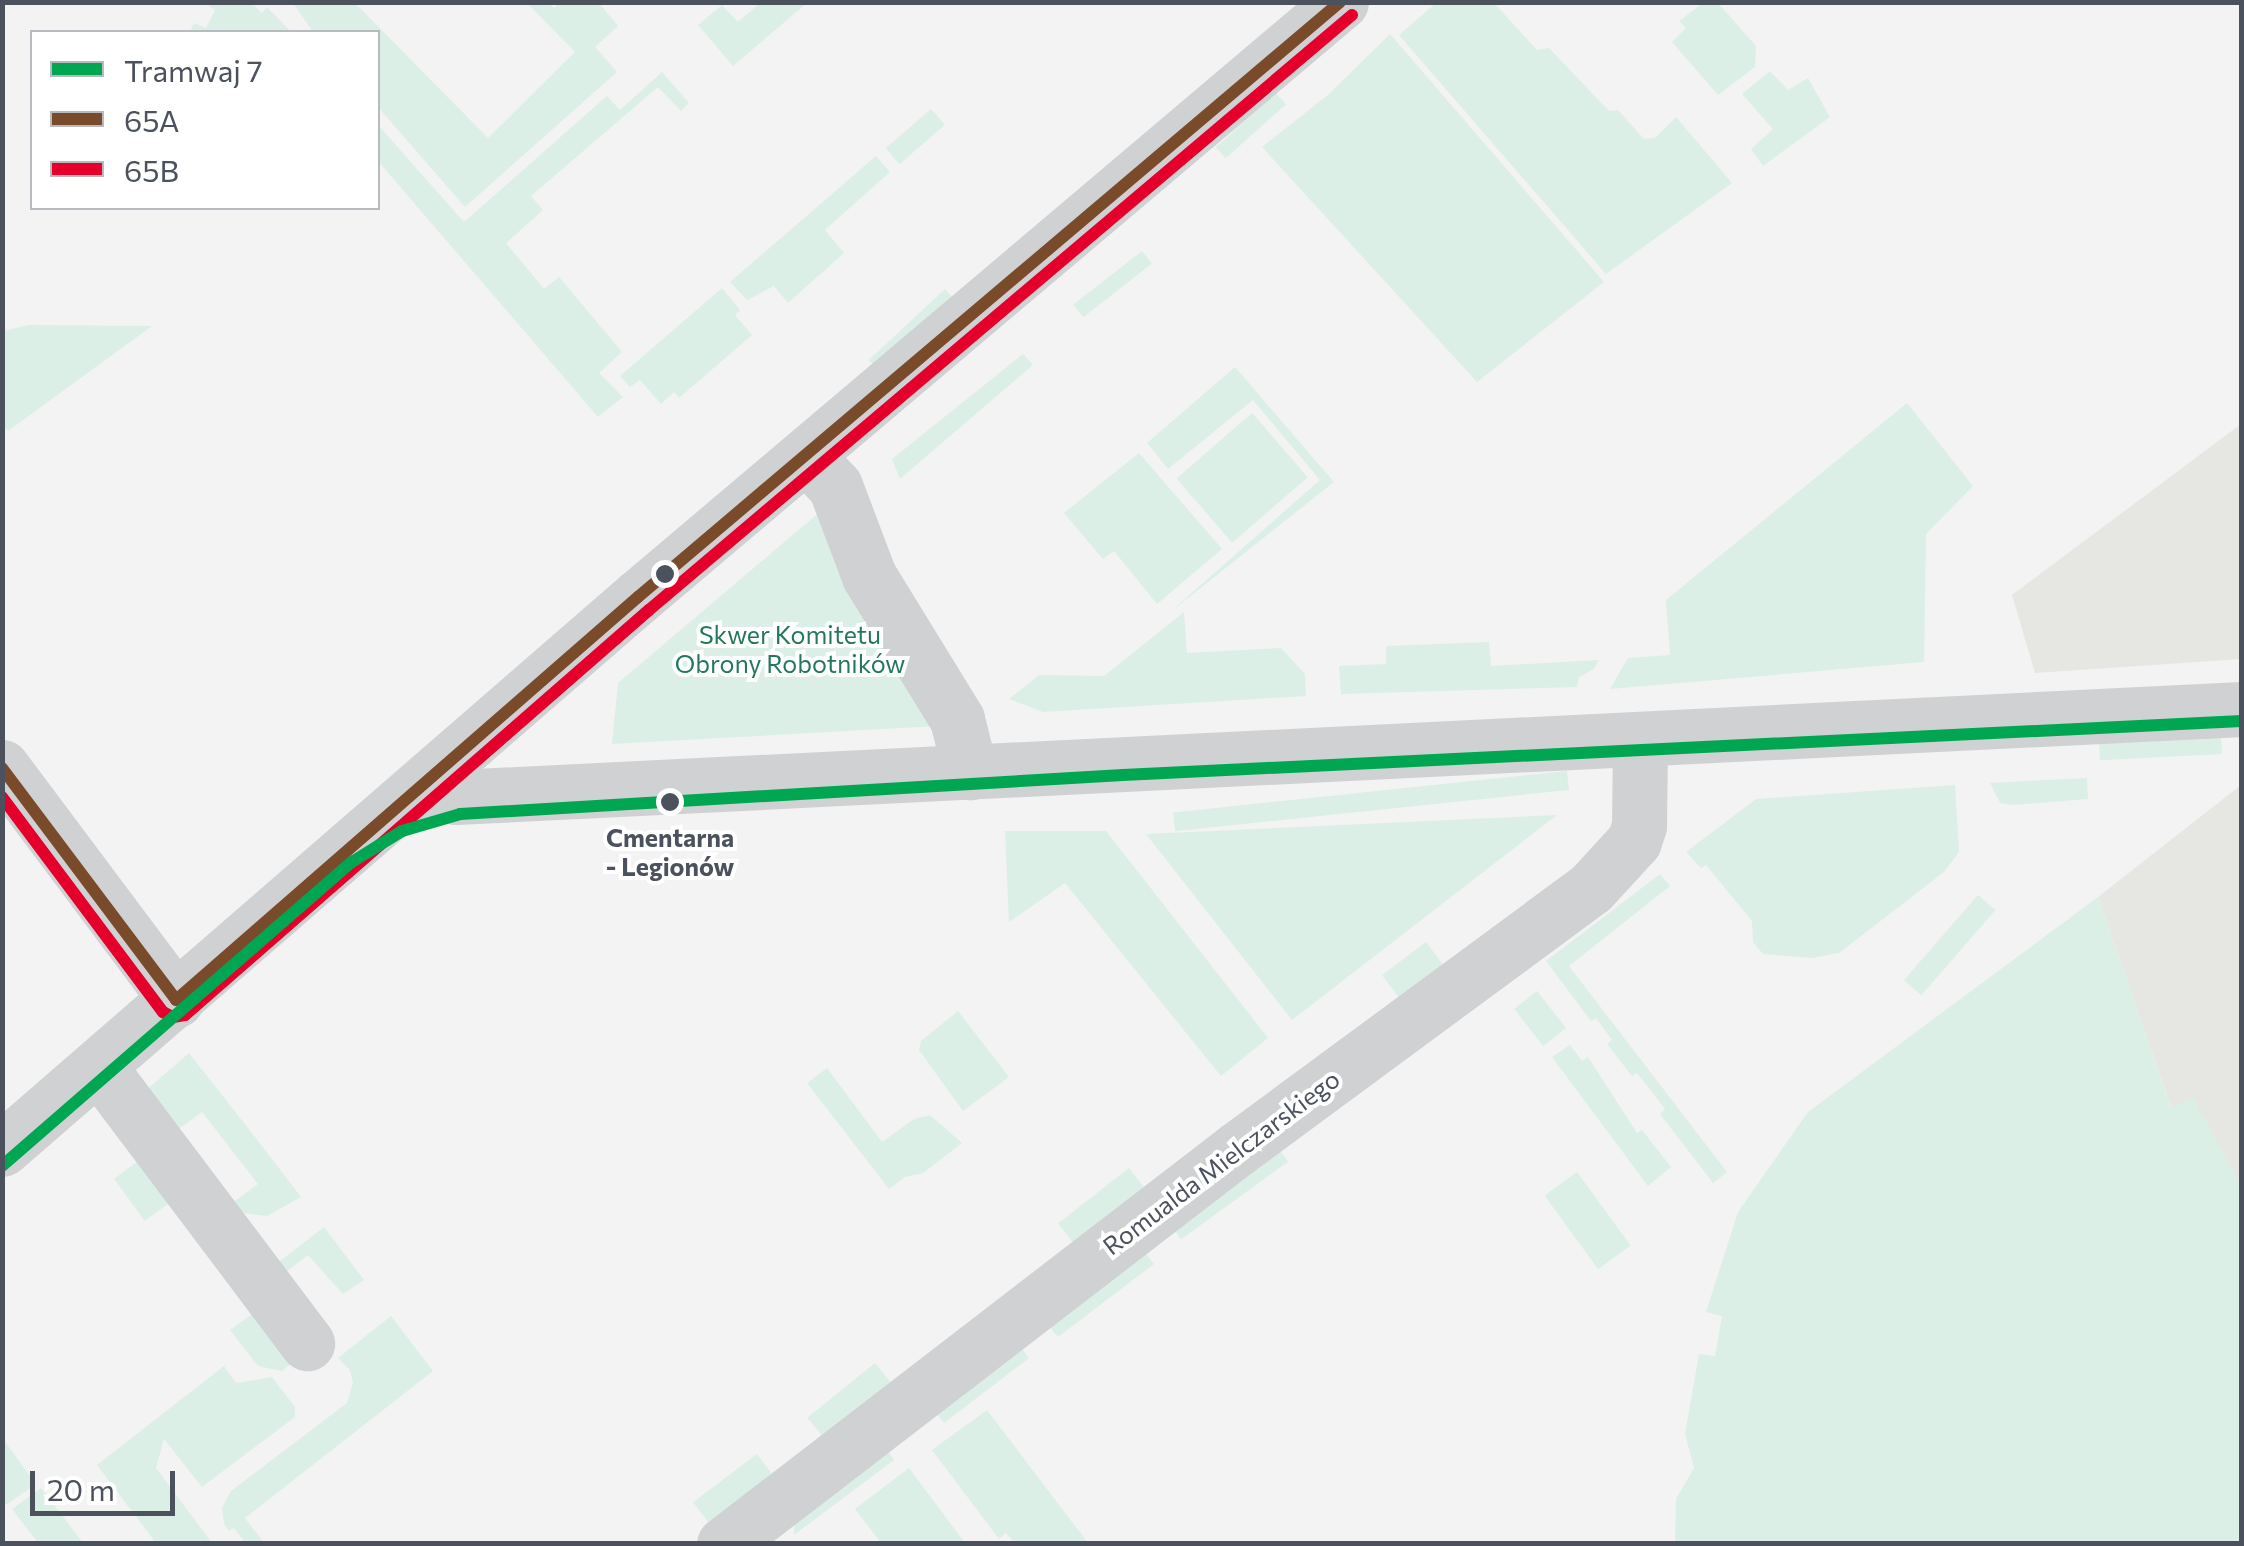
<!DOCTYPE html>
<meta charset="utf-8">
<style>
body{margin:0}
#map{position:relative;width:2244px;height:1546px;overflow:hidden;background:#f3f3f3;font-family:Commissioner,sans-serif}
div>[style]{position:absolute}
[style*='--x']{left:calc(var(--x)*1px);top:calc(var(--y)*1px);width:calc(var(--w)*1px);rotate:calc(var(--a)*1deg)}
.commercial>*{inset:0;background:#e6e6e2}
.green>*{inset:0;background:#dbefe6;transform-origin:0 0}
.minor>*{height:55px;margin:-27.5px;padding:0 27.5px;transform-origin:27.5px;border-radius:27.5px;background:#cfd1d3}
.bus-1>*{height:12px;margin:-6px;padding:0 6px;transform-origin:6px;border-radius:6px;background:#7a4b2a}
.bus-2>*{height:12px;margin:-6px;padding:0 6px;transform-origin:6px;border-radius:6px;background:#e4002b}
.tram-1>*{height:12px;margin:-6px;padding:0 6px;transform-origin:6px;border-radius:6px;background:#00a651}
.dots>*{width:28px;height:28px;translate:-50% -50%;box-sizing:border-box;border:5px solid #fff;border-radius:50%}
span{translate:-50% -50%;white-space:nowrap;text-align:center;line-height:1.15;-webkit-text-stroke:8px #fff;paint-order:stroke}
.park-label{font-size:25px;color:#23785c}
.stop-label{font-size:25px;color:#4c525d;font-weight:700}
.street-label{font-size:25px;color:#4c525d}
.frame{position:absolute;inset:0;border:5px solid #4c525d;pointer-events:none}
.legend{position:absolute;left:30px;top:30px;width:350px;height:180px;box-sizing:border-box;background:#fff;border:2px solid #b7babe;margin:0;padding:12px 18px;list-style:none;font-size:30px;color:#4c525d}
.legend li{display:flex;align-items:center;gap:20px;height:50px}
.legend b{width:50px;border:2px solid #b7babe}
.scale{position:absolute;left:30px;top:1471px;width:145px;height:45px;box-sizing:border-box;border:5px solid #4c525d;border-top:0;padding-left:12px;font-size:30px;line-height:35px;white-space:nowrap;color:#4c525d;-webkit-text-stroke:8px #fff;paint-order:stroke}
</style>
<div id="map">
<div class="commercial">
<i style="clip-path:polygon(2241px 424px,2241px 659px,2035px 673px,2012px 595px)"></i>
<i style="clip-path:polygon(2241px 785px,2241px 1299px,2238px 1300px,2098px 897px)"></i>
</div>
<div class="green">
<i style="clip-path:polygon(204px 2px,252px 3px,262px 13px,267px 7px,291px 32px,190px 32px,194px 23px,206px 28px,215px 10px)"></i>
<i style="clip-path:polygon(761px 2px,807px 3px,733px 66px,698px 25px,722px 5px,738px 22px)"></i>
<i style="clip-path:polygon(293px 3px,355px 3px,488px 138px,575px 52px,527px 3px,548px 3px,554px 8px,560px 3px,599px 3px,618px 26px,595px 47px,617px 72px,465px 207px,378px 107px,378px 32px,313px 32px)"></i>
<i style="clip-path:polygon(1436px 3px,1494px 3px,1537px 50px,1549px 48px,1609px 111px,1618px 110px,1644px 139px,1655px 138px,1676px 117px,1732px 183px,1606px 274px,1399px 35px)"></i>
<i style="clip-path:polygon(1703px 3px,1718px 3px,1756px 46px,1755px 67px,1718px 95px,1672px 42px,1686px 28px,1679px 21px)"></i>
<i style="clip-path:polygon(1390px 34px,1604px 282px,1477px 382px,1262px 147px,1329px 94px)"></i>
<i style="clip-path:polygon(1770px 71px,1788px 90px,1808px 78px,1830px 117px,1763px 166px,1751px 149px,1773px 129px,1742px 94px)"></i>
<i style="clip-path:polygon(662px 72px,689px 103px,681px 111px,658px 87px,531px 196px,543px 210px,506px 243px,544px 289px,559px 277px,622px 352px,599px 373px,623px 397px,598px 417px,378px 161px,378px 125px,464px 222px,607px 96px,620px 110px)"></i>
<i style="left:1276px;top:93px;width:15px;height:81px;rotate:48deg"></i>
<i style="left:931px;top:109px;width:21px;height:60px;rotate:49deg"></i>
<i style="clip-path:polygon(876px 156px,890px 172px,825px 230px,844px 253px,788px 303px,774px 286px,747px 300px,730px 282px)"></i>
<i style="left:1142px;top:251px;width:16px;height:87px;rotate:52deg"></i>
<i style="clip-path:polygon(722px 288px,740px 310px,735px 315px,752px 335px,679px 398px,674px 392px,661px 404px,640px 380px,630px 387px,620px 376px)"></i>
<i style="left:945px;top:289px;width:16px;height:104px;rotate:47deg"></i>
<i style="clip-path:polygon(29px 325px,152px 326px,8px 431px,2px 424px,3px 331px)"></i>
<i style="clip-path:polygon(1023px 354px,1033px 365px,900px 479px,892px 459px)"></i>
<i style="clip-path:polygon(1235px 367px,1334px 482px,1169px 613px,1320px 480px,1253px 400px,1168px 469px,1147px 443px)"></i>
<i style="clip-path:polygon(1907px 403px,1973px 486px,1926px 534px,1924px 662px,1610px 689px,1628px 658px,1670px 655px,1666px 600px)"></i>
<i style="left:1252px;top:413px;width:85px;height:100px;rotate:49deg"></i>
<i style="clip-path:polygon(1139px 453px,1222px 549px,1157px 604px,1114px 551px,1103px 559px,1064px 513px)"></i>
<i style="clip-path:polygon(821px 511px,939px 726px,612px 744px,618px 683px)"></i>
<i style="clip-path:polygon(1184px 612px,1187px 653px,1281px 648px,1305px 674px,1306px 696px,1043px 712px,1009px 699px,1039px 675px,1104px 676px)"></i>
<i style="clip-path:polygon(1489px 642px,1491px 666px,1599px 660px,1594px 669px,1579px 677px,1577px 687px,1341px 694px,1339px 666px,1386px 664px,1386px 646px)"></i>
<i style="left:2221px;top:737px;width:17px;height:122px;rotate:87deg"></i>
<i style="left:1567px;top:771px;width:19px;height:396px;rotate:84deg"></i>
<i style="clip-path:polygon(2087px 778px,2088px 799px,2013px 805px,2000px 803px,1990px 783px)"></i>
<i style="clip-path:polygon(1955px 785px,1959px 852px,1944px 872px,1839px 953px,1812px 958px,1763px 954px,1753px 942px,1752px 921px,1706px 865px,1701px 868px,1686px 852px,1756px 799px)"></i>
<i style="clip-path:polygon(1557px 815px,1292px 1020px,1146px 834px)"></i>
<i style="clip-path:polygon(1005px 831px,1106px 831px,1268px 1038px,1221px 1076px,1065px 883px,1009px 922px)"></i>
<i style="clip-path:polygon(1660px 874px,1670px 886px,1569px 966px,1727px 1172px,1713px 1183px,1660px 1114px,1665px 1109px,1637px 1073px,1632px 1076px,1607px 1044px,1612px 1040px,1596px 1018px,1591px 1021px,1546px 961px)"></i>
<i style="left:1978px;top:895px;width:23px;height:113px;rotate:41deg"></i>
<i style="clip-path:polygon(2098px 897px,2171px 1108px,2193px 1097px,2241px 1186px,2241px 1543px,1675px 1543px,1676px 1499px,1694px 1468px,1685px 1434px,1699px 1354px,1715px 1356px,1722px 1316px,1706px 1312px,1738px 1212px,1808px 1112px)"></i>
<i style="left:1426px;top:942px;width:34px;height:55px;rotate:53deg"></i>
<i style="left:1537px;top:991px;width:47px;height:29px;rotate:52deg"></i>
<i style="clip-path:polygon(958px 1011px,1009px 1077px,963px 1111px,919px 1050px,921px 1041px)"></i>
<i style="clip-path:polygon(1570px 1045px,1582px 1061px,1588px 1057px,1637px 1133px,1642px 1130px,1671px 1167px,1648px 1186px,1552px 1057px)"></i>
<i style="clip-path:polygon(189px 1053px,262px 1146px,301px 1197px,267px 1216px,241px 1213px,228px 1206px,258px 1184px,202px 1112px,172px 1134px,143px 1093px)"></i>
<i style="clip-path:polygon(827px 1068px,882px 1142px,914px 1119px,930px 1115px,962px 1143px,923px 1173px,905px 1177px,889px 1189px,807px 1083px)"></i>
<i style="left:1278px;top:1148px;width:17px;height:132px;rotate:54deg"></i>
<i style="left:144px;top:1157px;width:52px;height:37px;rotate:54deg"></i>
<i style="left:1129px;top:1168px;width:33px;height:90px;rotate:52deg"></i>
<i style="left:1577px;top:1172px;width:91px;height:40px;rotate:54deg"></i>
<i style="clip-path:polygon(324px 1227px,364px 1280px,343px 1294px,308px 1255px,278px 1278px,271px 1268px)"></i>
<i style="clip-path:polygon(1141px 1248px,1154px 1264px,1058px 1337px,1049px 1326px)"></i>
<i style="clip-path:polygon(259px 1309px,292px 1363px,282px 1371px,258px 1366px,230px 1330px)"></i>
<i style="clip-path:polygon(391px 1316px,433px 1371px,245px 1518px,264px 1543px,245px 1543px,234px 1528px,229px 1531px,224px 1524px,222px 1508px,231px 1491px,347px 1403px,353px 1383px,350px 1370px,338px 1358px)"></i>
<i style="clip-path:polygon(1020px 1346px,1029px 1358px,944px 1423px,933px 1409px)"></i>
<i style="left:875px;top:1363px;width:32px;height:87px;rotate:51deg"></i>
<i style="clip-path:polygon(224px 1366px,236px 1383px,272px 1377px,295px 1407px,295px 1417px,202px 1487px,164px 1439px,156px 1468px,212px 1543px,156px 1543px,97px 1465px)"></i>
<i style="clip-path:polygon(987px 1410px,1088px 1543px,1014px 1543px,1006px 1533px,999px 1539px,932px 1450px)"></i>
<i style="clip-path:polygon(879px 1438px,894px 1460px,794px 1535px,797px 1500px)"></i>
<i style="clip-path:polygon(3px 1439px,36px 1484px,6px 1505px,3px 1500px)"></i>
<i style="left:757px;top:1454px;width:30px;height:80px;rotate:53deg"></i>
<i style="clip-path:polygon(909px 1468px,965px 1543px,881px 1543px,855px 1509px)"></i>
<i style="clip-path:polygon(41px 1488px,83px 1543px,38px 1543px,12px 1509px)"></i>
</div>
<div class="minor">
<i style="--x:807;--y:457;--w:40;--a:46"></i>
<i style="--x:835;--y:486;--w:96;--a:69.3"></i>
<i style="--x:869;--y:576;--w:168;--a:58.4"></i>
<i style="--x:957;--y:719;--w:55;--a:76.2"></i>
<i style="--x:2;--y:767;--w:291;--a:53.2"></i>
<i style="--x:429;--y:782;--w:15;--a:42"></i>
<i style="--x:440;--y:792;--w:17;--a:17"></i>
<i style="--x:456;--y:797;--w:1788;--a:-2.82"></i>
<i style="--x:99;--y:1067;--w:346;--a:53"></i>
<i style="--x:2;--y:1149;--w:842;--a:-40.96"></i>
<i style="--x:638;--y:597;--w:921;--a:-40.24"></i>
<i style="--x:724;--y:1544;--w:647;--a:-37.6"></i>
<i style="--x:1237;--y:1149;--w:440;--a:-36.4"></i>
<i style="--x:1591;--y:888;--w:64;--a:-47.5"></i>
<i style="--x:1634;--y:841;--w:16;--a:-72"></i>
<i style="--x:1639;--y:826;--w:86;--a:-89.3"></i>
</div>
<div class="bus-1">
<i style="--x:2;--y:768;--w:290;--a:53.1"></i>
<i style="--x:176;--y:1000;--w:613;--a:-41.1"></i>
<i style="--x:638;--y:597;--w:920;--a:-40.28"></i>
</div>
<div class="bus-2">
<i style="--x:2;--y:797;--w:269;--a:53.2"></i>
<i style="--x:163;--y:1012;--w:11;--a:27"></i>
<i style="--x:173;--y:1017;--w:12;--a:-9"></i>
<i style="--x:185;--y:1015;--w:616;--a:-41.12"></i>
<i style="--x:649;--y:610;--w:921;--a:-40.24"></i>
</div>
<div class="tram-1">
<i style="--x:2;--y:1166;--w:464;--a:-41"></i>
<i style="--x:352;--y:862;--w:59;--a:-31.8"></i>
<i style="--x:402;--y:831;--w:60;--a:-16.3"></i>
<i style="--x:460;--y:814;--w:664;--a:-3.37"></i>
<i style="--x:1123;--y:775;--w:1120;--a:-2.76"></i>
</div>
<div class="dots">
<i style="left:665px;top:574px;background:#4c525d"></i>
<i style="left:670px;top:802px;background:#4c525d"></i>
</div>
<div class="park-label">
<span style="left:790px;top:649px">Skwer Komitetu<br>Obrony Robotników</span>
</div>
<div class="stop-label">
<span style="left:670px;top:852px">Cmentarna<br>- Legionów</span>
</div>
<div class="street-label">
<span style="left:1221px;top:1162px;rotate:-37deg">Romualda Mielczarskiego</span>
</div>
<div class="frame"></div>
<ul class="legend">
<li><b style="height:12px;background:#00a651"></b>Tramwaj 7</li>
<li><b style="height:12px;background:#7a4b2a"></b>65A</li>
<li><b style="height:12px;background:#e4002b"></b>65B</li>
</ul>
<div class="scale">20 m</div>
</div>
